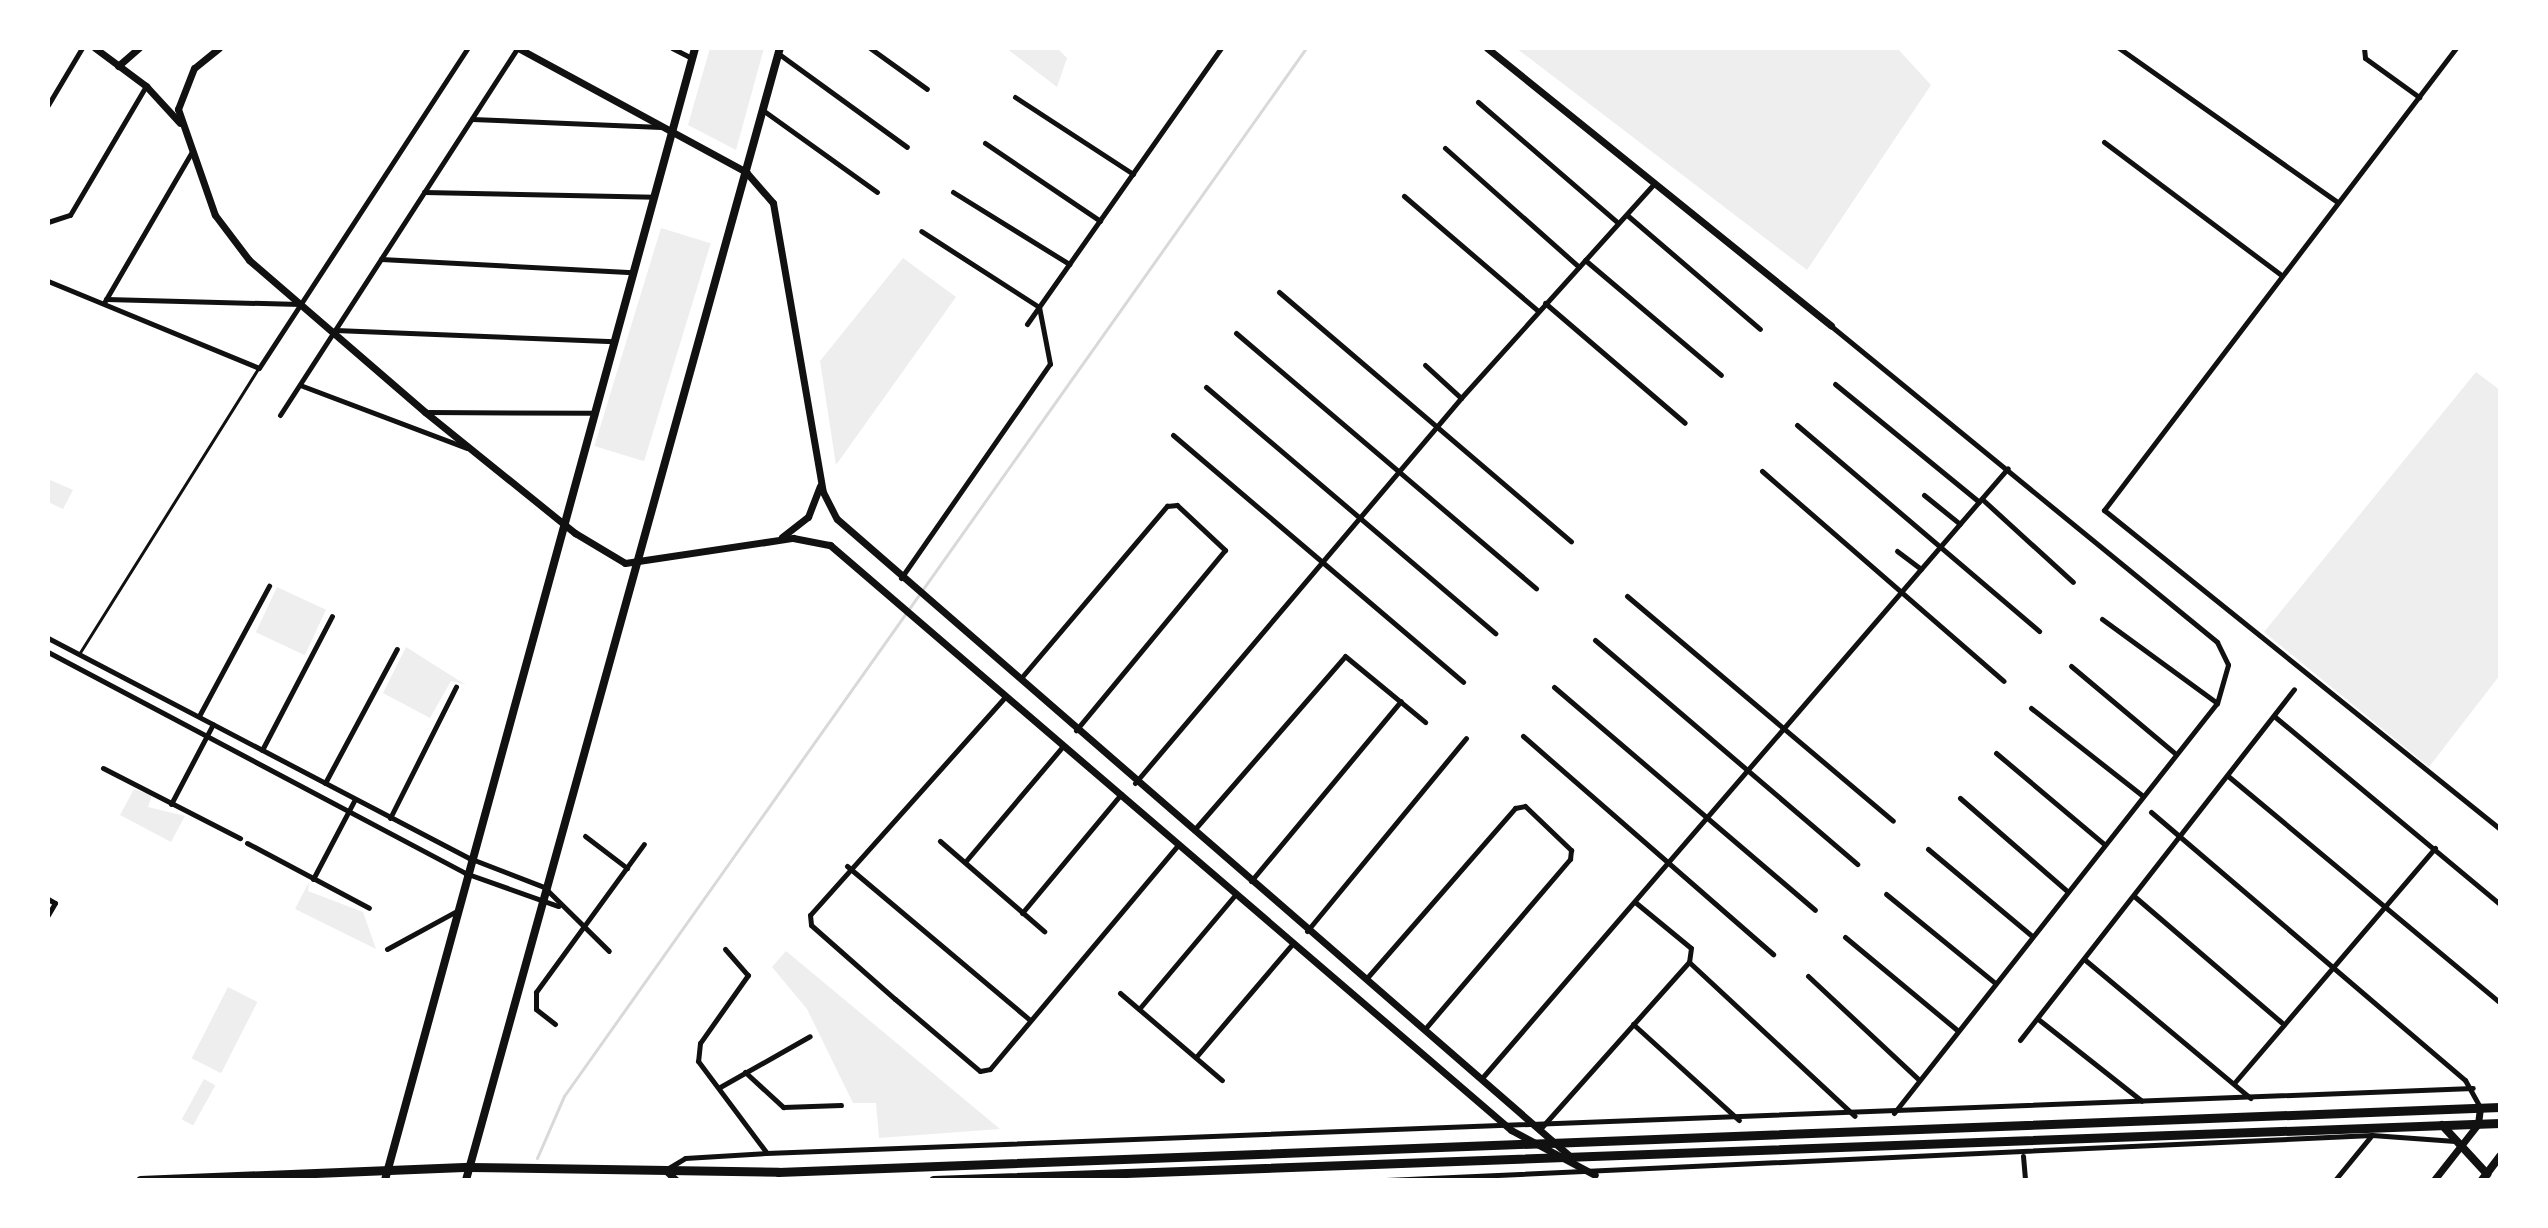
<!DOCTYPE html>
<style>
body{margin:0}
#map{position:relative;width:2548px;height:1228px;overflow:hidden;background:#fff;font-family:Quicksand,sans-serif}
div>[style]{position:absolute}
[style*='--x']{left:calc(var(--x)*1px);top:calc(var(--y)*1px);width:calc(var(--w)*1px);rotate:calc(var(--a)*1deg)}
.green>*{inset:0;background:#eee;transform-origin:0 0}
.stream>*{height:3px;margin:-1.5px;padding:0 1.5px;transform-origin:1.5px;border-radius:1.5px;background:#d9d9d9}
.service>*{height:3px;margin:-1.5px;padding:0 1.5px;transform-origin:1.5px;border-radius:1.5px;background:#111}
.minor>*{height:5px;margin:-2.5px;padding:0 2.5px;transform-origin:2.5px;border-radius:2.5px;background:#111}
.tertiary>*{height:7px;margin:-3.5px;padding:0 3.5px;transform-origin:3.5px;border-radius:3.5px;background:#111}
.secondary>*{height:8px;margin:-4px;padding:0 4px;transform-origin:4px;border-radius:4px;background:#111}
.primary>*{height:9px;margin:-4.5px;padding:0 4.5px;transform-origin:4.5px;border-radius:4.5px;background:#111}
span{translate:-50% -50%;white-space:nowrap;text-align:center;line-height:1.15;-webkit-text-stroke:7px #fff;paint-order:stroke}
.frame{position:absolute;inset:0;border:50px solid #fff;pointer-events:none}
</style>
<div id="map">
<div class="green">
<i style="clip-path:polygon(710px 48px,764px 48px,736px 150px,688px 125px)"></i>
<i style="clip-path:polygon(1006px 48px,1057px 48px,1067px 58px,1057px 87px)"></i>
<i style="clip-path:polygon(1516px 48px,1897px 48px,1931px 85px,1807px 270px)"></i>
<i style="left:661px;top:228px;width:52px;height:228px;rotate:17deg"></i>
<i style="clip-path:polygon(903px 258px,956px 297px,836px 465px,820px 361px)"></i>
<i style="clip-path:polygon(2476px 372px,2500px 390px,2500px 675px,2429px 767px,2264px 632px)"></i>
<i style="clip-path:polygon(48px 479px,73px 490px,63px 509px,48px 502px)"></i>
<i style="left:277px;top:587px;width:54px;height:50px;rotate:25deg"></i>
<i style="clip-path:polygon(406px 647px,466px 685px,451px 681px,430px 718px,383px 693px)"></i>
<i style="clip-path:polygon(134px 789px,152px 795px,148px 807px,185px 816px,171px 842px,120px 815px)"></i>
<i style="clip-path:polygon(309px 882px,308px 891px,363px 912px,376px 949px,295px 909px)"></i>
<i style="clip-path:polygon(786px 951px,1000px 1129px,879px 1138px,876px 1103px,853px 1103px,807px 1009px,772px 967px)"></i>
<i style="left:228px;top:987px;width:33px;height:80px;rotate:27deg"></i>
<i style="left:204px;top:1079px;width:13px;height:46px;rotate:29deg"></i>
</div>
<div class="stream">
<i style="--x:537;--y:1158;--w:68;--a:-66.5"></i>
<i style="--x:564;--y:1096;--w:1284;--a:-54.7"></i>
</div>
<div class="service">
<i style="--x:79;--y:654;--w:337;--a:-57.9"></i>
</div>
<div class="minor">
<i style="--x:672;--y:48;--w:22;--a:27"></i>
<i style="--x:870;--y:48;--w:70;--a:35.7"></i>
<i style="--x:2119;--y:48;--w:267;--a:35.2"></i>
<i style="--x:2364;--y:48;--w:10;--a:84"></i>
<i style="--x:2365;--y:58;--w:67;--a:35.8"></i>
<i style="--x:2456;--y:48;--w:581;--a:127.3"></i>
<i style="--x:2104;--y:510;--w:509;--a:38.85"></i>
<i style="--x:779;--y:54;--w:158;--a:36"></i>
<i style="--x:1015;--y:97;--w:141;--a:33.1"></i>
<i style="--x:1478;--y:102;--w:185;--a:40.8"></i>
<i style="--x:48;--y:105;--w:66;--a:-59.2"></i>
<i style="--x:764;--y:111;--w:139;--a:35.6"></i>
<i style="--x:472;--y:119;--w:189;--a:2.4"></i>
<i style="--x:2104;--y:142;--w:220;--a:36.9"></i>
<i style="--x:985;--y:143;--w:139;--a:34.1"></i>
<i style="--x:1445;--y:148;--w:179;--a:41.6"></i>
<i style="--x:424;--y:192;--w:230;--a:1.2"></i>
<i style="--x:953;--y:192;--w:137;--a:31.8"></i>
<i style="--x:1404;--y:196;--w:177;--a:40.6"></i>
<i style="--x:1627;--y:215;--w:175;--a:40.6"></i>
<i style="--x:48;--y:222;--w:23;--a:-18"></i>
<i style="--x:70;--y:215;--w:150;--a:-59.5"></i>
<i style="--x:381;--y:259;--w:252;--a:3"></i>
<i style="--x:1585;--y:260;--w:178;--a:40.2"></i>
<i style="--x:48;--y:281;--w:228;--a:22.4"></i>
<i style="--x:259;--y:368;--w:382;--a:-56.9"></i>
<i style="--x:1279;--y:292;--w:384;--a:40.5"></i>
<i style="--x:106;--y:299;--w:194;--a:1.5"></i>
<i style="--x:105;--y:301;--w:171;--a:-59.8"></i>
<i style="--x:1545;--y:303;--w:184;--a:40.6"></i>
<i style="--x:1027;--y:324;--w:337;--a:-54.9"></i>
<i style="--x:1831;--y:326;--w:499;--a:39.3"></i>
<i style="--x:2217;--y:642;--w:25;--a:64"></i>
<i style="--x:2228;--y:665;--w:40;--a:106"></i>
<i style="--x:2217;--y:703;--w:522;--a:128.23"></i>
<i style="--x:335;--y:330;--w:279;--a:2.3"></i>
<i style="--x:1236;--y:333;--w:394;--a:40.4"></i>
<i style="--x:1425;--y:365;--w:49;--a:42.5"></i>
<i style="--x:1835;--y:384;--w:186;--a:39.3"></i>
<i style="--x:300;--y:385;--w:178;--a:20.7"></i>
<i style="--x:1206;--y:387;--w:380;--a:40.4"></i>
<i style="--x:427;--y:412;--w:167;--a:0.3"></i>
<i style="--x:280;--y:415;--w:437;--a:-57.1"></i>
<i style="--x:1797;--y:425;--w:318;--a:40.4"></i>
<i style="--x:1173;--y:435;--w:381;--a:40.4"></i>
<i style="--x:1762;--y:471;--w:320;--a:41"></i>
<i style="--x:1924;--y:495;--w:46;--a:38.9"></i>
<i style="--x:1982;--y:499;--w:123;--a:42.4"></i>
<i style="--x:1897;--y:551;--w:30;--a:37"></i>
<i style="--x:901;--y:578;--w:261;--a:-55.2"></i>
<i style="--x:1050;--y:364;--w:58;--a:-100.9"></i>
<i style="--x:1039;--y:307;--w:140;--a:-147.2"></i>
<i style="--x:1627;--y:596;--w:348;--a:40.2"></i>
<i style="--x:2102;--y:619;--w:142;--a:36.1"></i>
<i style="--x:48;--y:638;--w:475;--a:27.6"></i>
<i style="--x:469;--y:858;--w:80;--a:21.1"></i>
<i style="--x:544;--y:887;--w:91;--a:44.6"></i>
<i style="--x:1595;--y:640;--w:345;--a:40.5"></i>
<i style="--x:48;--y:652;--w:472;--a:27.9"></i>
<i style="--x:465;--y:873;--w:99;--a:19.5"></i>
<i style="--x:2071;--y:666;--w:137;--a:40"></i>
<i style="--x:1021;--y:678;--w:226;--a:-49.7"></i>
<i style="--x:1167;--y:506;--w:10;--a:-6"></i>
<i style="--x:1177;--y:505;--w:66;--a:43.2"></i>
<i style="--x:1225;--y:550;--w:234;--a:129.6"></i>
<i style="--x:1554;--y:687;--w:343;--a:40.5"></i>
<i style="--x:1005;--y:697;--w:292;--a:131.8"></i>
<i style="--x:810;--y:915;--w:10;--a:84"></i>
<i style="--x:811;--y:925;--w:112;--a:41.4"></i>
<i style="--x:895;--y:999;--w:111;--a:40.3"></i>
<i style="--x:980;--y:1071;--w:10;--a:-11"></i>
<i style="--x:990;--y:1069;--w:292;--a:-50"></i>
<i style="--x:2031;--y:708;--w:142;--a:38.2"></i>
<i style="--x:199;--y:716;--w:148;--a:-61.7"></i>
<i style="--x:2274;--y:716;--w:294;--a:39.8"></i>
<i style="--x:1523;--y:736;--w:332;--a:41.1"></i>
<i style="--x:262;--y:750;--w:151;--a:-62.4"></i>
<i style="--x:1996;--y:753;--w:141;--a:40.1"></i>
<i style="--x:103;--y:768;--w:154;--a:27.1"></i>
<i style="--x:2228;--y:776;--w:354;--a:39.8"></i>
<i style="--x:325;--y:783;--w:152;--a:-61.8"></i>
<i style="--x:1135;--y:783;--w:504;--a:-49.74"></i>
<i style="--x:1461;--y:398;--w:287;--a:-48"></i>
<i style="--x:1960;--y:798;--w:142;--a:41"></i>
<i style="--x:171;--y:804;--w:90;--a:-62.3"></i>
<i style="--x:2151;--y:812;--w:413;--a:40.5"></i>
<i style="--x:2465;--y:1080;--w:31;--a:61"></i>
<i style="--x:390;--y:818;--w:147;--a:-63.3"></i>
<i style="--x:1194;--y:830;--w:230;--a:-49"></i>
<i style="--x:1345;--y:656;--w:104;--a:39.5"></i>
<i style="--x:585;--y:836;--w:53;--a:37.3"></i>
<i style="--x:940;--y:841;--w:138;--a:40.9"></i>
<i style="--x:247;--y:843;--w:138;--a:28"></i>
<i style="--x:1928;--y:849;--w:136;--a:39.9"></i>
<i style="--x:965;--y:862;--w:152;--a:-49.8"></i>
<i style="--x:847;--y:866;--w:239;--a:40.1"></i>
<i style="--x:313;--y:879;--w:90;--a:-62.3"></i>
<i style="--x:1251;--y:881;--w:234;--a:-50.2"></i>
<i style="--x:1886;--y:894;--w:141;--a:39.2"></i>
<i style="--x:2134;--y:896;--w:194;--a:40.6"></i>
<i style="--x:48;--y:899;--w:8;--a:30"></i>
<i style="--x:55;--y:903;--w:14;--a:120"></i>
<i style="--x:1635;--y:902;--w:72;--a:39.4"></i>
<i style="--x:1691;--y:948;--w:14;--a:98"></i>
<i style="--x:1022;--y:913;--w:155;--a:-50.2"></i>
<i style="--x:1307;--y:931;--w:250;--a:-50.5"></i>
<i style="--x:1845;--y:937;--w:146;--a:39.7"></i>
<i style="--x:387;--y:949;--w:77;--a:-28.6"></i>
<i style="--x:725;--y:949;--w:35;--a:49"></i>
<i style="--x:748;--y:975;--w:83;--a:125.2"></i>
<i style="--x:700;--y:1043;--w:18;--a:96"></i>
<i style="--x:698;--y:1061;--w:114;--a:53.2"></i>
<i style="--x:2084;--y:959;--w:217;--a:39.9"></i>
<i style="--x:1689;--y:962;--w:226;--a:42.9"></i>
<i style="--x:1808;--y:976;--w:151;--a:43.1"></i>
<i style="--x:1366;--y:979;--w:227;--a:-48.9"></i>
<i style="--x:1515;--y:808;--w:10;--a:-11"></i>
<i style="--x:1525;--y:806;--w:64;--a:43.7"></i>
<i style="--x:1571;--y:850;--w:9;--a:96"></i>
<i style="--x:1570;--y:859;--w:223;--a:130.5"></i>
<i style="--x:1120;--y:993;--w:134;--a:40.5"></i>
<i style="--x:1139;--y:1009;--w:150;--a:-49.9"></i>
<i style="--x:2038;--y:1019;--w:132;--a:38.3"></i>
<i style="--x:555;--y:1024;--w:24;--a:-142"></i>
<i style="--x:536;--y:1009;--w:17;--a:-90"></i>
<i style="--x:536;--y:992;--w:183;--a:-53.9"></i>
<i style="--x:1633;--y:1024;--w:143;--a:42.2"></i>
<i style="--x:2020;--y:1040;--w:445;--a:-52"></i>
<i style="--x:1196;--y:1057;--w:150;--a:-49.6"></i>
<i style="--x:745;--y:1072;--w:52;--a:42.6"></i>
<i style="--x:783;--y:1107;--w:58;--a:-2"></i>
<i style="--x:1482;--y:1078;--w:805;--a:-49.23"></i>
<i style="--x:2235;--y:1082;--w:308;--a:-49.5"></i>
<i style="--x:720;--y:1087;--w:103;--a:-29.5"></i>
<i style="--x:1541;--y:1128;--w:222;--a:-48.3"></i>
<i style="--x:2023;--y:1156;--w:24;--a:85"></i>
<i style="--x:667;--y:1169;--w:21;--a:-31"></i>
<i style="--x:685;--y:1158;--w:81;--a:-3.5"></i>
<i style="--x:766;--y:1153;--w:1708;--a:-2.18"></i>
<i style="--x:1386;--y:1180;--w:987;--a:-2.61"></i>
<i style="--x:2372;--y:1135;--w:83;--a:4.1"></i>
<i style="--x:2335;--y:1180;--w:57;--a:-50.7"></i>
</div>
<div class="tertiary">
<i style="--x:95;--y:48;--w:64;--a:36.7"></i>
<i style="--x:146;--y:86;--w:50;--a:47.4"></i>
<i style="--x:219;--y:48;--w:32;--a:141"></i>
<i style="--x:194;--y:68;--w:44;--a:111.3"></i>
<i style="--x:178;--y:109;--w:112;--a:70.8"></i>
<i style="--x:215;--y:215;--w:56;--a:52.9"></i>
<i style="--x:249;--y:260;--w:233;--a:40.8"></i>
<i style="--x:425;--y:412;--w:193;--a:38.9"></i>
<i style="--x:575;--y:533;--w:58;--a:31"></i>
<i style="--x:625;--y:563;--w:170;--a:-8.5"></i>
<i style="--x:793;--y:538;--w:38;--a:11"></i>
<i style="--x:830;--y:545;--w:898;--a:40.66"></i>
<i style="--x:1511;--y:1130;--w:95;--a:28.2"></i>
<i style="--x:518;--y:48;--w:260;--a:28.5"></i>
<i style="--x:746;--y:172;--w:41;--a:48.9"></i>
<i style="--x:773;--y:203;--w:293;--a:80.2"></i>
<i style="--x:823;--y:492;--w:30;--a:63"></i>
<i style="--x:837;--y:519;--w:973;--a:41"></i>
<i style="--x:1487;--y:48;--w:442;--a:38.9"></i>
<i style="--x:118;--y:66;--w:28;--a:-41"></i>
<i style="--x:782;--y:537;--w:33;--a:-38"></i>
<i style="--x:808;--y:517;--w:33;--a:-69"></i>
<i style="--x:665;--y:1170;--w:15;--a:42"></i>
<i style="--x:2434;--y:1180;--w:71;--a:-51.8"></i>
<i style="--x:2478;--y:1124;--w:17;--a:-83"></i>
</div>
<div class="secondary">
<i style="--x:2442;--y:1125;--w:67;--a:47.4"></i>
<i style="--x:385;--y:1180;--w:1174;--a:-74.68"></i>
<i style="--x:466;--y:1180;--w:1175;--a:-74.5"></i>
<i style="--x:2482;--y:1180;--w:30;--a:-53"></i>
</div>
<div class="primary">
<i style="--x:140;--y:1180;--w:330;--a:-2.3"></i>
<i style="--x:470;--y:1167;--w:308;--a:0.9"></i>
<i style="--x:778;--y:1172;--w:1723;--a:-2.16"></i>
<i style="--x:933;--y:1180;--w:1568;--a:-2.08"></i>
</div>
<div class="frame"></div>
</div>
